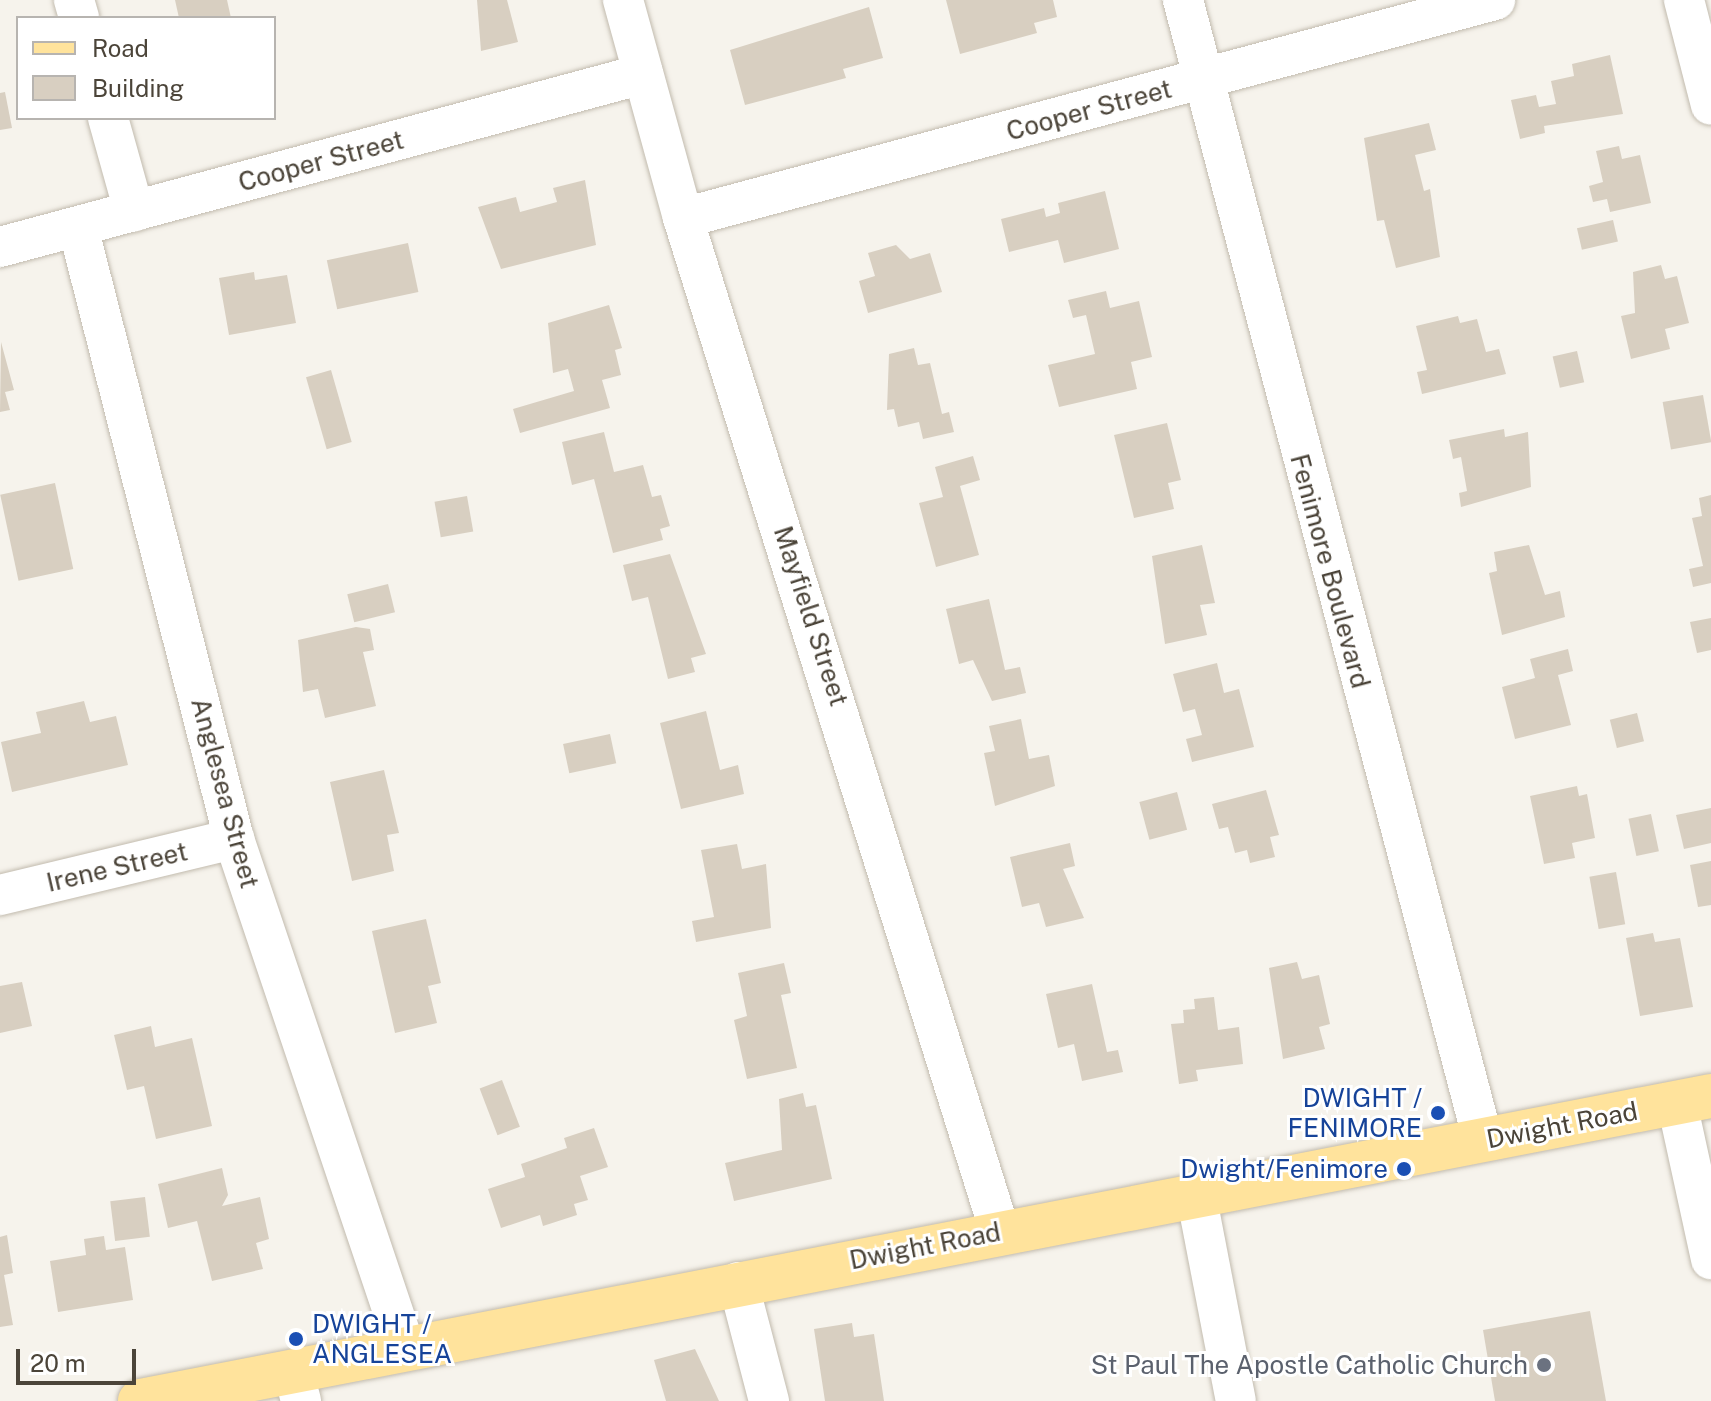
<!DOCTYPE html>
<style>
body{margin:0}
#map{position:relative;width:1711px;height:1401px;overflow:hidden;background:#f6f3ec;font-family:"Public Sans",sans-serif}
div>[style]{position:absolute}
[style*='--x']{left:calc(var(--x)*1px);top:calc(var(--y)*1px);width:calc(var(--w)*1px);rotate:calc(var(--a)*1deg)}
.building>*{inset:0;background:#d8cfc1;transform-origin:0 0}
.roads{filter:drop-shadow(0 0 2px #c2bbae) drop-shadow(0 0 2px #c2bbae)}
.minor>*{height:40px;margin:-20px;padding:0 20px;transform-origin:20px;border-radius:20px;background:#fff}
.major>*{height:44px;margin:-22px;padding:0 22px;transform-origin:22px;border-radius:22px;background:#ffe39c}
.dots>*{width:22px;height:22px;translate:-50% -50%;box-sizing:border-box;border:4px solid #fff;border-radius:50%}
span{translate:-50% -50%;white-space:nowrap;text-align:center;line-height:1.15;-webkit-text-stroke:6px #fff;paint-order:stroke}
.street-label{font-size:26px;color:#4b4439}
.transit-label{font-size:26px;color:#164399}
.right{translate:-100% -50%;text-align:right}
.left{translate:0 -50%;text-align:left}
.worship-label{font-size:26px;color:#5b616d}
.legend{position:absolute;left:16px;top:16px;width:260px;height:104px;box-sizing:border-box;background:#fff;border:2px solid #b7b4b0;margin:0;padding:10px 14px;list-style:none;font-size:24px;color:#4b4439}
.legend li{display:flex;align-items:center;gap:16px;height:40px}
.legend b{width:40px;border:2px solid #b7b4b0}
.scale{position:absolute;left:16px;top:1349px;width:120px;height:36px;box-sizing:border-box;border:4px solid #4b4439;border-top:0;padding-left:10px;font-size:24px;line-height:28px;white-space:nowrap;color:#4b4439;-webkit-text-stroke:6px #fff;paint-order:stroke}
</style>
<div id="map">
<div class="building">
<i style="clip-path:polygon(175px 0,227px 0,231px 18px,179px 18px)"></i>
<i style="clip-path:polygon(477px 0,507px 0,518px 42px,481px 51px)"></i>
<i style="clip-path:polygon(946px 0,1053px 0,1057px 17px,1034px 23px,1037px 33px,960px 54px)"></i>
<i style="clip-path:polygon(869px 7px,883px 58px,843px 69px,846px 78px,745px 105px,730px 50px)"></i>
<i style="clip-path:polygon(1610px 55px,1623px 114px,1544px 126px,1545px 133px,1520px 139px,1511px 100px,1536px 95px,1539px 107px,1556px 104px,1551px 81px,1574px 76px,1572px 64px)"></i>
<i style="clip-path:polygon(5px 92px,12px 128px,0 130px,0 93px)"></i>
<i style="clip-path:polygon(1429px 123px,1436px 150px,1415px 155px,1424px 191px,1430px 189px,1440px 257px,1396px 268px,1384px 220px,1377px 221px,1364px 138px)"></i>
<i style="clip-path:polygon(1619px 146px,1622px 159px,1640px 155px,1651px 203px,1610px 212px,1607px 199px,1593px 202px,1589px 186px,1603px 182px,1596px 151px)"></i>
<i style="clip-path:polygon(585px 180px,596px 245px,501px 269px,478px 207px,516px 197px,520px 212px,557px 202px,553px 188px)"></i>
<i style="clip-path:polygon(1105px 191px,1119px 249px,1064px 263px,1058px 240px,1009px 252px,1001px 219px,1044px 208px,1046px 217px,1060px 213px,1058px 203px)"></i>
<i style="left:1613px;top:220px;width:22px;height:37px;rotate:77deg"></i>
<i style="left:408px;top:243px;width:50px;height:83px;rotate:78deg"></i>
<i style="clip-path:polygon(896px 245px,910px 259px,930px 253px,942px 292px,868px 313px,859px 281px,875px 276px,868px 253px)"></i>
<i style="clip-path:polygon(1661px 265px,1665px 279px,1677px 276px,1689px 323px,1665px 329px,1670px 349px,1631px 359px,1621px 316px,1635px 313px,1633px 272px)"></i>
<i style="clip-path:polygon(254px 272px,255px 280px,287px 275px,296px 323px,229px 335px,219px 278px)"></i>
<i style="clip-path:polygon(1106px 291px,1110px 308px,1139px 301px,1152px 357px,1131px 362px,1137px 389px,1059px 407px,1048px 365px,1095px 354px,1086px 315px,1073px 318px,1068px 300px)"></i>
<i style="clip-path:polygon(609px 305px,622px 348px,615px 350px,621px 375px,602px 380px,610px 408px,520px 433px,513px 409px,574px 391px,568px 369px,553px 373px,548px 323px)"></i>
<i style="clip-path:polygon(1458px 316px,1460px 323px,1477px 319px,1486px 352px,1499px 349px,1506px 374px,1422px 394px,1417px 372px,1427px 370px,1416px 326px)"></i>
<i style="clip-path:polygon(1px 342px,14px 390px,5px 392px,10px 410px,0 412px)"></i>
<i style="clip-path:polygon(914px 348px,918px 365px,930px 363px,942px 414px,949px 412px,954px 432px,923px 439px,919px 422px,898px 427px,894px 409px,887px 410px,889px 354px)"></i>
<i style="left:1577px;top:351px;width:32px;height:25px;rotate:77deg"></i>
<i style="left:331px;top:370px;width:75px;height:26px;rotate:74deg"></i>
<i style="left:1703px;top:395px;width:48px;height:41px;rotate:80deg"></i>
<i style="clip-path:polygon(1167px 423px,1181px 480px,1168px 483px,1174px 509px,1134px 518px,1114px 435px)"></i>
<i style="clip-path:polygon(1504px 429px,1505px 437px,1528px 432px,1531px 487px,1461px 507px,1459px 493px,1467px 491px,1461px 457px,1453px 459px,1449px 440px)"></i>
<i style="clip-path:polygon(604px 432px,614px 472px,643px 465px,652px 497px,661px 495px,670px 526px,660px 529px,663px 540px,613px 553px,594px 479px,572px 485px,562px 442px)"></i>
<i style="clip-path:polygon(973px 456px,980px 480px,960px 486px,979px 555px,936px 567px,919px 503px,943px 497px,935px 467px)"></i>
<i style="left:55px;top:483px;width:88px;height:56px;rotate:78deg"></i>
<i style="clip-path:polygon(1711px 495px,1711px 583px,1693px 587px,1689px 569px,1703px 566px,1692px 518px,1702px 516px,1699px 498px)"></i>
<i style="left:467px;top:496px;width:36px;height:33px;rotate:80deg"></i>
<i style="clip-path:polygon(1202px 545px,1215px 603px,1200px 605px,1207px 635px,1165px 644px,1152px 556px)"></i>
<i style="clip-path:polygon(1529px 545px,1545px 595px,1560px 591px,1565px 617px,1502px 635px,1489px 573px,1497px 571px,1494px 552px)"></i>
<i style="clip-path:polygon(670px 554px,706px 654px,691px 658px,695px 672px,668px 679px,648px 597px,632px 601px,623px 565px)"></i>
<i style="left:388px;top:584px;width:29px;height:42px;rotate:76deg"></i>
<i style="clip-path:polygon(989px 599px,1005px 670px,1020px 667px,1026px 693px,992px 701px,973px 660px,959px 664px,946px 609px)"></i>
<i style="clip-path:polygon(1711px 618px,1711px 650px,1697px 653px,1690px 622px)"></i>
<i style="clip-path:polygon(356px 627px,370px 629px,374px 650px,363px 652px,376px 706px,325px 718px,318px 689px,303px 692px,298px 640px)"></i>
<i style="clip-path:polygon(1568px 649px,1573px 671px,1558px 675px,1571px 725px,1515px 739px,1502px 687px,1535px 678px,1530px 659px)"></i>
<i style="clip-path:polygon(1217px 663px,1224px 693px,1239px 689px,1254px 747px,1192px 762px,1186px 739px,1202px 735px,1195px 709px,1183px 712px,1173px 674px)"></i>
<i style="clip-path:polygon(84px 701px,90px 722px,116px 716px,128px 765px,12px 792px,1px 742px,41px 733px,36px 712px)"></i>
<i style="clip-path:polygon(706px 711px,720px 770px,738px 765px,744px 794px,681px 809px,660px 723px)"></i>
<i style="left:1637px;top:713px;width:29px;height:28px;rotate:76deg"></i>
<i style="clip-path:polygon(1021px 719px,1029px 759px,1049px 755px,1055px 786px,995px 806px,984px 753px,995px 751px,989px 726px)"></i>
<i style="left:610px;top:734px;width:30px;height:48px;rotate:78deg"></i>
<i style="clip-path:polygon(384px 770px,399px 833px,387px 835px,394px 871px,352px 881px,330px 782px)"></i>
<i style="clip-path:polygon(1577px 786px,1579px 796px,1587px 794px,1595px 838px,1572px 843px,1575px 858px,1544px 864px,1530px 796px)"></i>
<i style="clip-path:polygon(1266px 790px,1279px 835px,1270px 837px,1275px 857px,1250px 863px,1247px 850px,1235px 853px,1228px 827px,1219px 829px,1212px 804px)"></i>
<i style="left:1177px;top:792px;width:39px;height:39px;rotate:75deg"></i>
<i style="clip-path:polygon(1711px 808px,1711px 843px,1684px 849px,1676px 815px)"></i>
<i style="left:1651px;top:814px;width:38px;height:23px;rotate:78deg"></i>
<i style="clip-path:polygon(1070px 843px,1075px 866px,1063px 869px,1084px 918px,1046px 927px,1039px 903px,1022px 907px,1010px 857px)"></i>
<i style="clip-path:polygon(737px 844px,742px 869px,766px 864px,771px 928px,696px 942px,692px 921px,714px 917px,701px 850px)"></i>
<i style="clip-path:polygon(1711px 861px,1711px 905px,1698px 907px,1690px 865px)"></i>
<i style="left:1616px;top:872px;width:53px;height:27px;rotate:80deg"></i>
<i style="clip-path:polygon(426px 919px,441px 983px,428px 986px,437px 1023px,395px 1033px,372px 931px)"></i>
<i style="clip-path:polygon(1653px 933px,1655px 942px,1680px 938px,1693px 1007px,1640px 1016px,1626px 938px)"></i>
<i style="clip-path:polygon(1297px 962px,1302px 979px,1319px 975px,1330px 1024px,1319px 1027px,1325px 1049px,1283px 1059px,1269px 968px)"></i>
<i style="clip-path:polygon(784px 963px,791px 993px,781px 995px,797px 1068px,747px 1079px,734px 1020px,747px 1016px,738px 973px)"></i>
<i style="clip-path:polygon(22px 982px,32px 1026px,0 1033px,0 986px)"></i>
<i style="clip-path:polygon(1092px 984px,1107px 1052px,1118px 1050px,1123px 1072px,1082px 1081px,1074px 1044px,1058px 1048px,1046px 994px)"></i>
<i style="clip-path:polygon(1214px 997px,1218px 1030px,1239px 1027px,1243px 1064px,1196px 1070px,1198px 1081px,1179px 1084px,1171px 1024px,1184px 1023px,1183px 1010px,1195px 1009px,1194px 999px)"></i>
<i style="clip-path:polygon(151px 1026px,155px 1047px,192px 1038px,212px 1126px,156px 1139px,144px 1086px,127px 1090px,114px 1035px)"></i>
<i style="left:502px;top:1080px;width:50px;height:24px;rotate:69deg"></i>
<i style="clip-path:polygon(803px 1093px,806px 1107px,816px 1105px,832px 1179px,734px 1201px,725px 1163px,782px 1150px,779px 1099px)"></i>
<i style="clip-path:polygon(594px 1128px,608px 1167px,580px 1176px,588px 1200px,574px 1204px,577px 1215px,543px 1226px,540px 1215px,501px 1228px,488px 1189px,525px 1177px,521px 1164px,567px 1148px,564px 1138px)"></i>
<i style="clip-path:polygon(222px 1168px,228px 1195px,222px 1206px,260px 1197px,269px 1239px,256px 1243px,263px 1269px,212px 1281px,197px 1221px,168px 1228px,158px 1184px)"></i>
<i style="left:145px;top:1197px;width:40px;height:35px;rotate:83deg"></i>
<i style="clip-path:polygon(7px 1235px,13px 1273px,4px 1275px,13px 1325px,0 1327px,0 1237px)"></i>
<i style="clip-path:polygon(104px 1236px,106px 1250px,125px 1247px,133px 1300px,58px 1312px,50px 1261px,86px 1255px,84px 1239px)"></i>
<i style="clip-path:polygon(1590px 1311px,1606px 1401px,1495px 1401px,1483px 1330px)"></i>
<i style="clip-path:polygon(852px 1323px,854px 1337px,874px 1334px,884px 1401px,825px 1401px,814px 1329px)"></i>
<i style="clip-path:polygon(695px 1349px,719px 1401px,666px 1401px,654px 1360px)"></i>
</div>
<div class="roads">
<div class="minor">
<i style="--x:74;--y:0;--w:19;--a:74"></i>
<i style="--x:623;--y:0;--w:226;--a:74.6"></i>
<i style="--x:683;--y:218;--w:1062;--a:72.64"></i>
<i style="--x:1183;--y:0;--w:1179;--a:75.26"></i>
<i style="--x:1684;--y:0;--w:108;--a:75.6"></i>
<i style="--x:108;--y:118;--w:97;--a:74.4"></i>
<i style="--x:683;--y:218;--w:841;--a:-15.03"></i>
<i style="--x:78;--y:227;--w:632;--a:75.7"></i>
<i style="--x:234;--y:839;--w:539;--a:71.4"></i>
<i style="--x:0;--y:247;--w:666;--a:-15.06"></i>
<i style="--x:0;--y:895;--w:241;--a:-13.5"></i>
<i style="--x:1677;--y:1103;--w:160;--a:77.7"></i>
<i style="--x:1196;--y:1194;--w:211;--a:79.1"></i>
<i style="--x:738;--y:1282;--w:123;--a:75.4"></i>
<i style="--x:293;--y:1371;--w:31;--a:75"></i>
</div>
<div class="major">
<i style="--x:140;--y:1401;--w:1600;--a:-10.99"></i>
</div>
</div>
<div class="dots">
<i style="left:1438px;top:1113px;background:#1a4fb4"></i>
<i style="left:1404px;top:1169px;background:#1a4fb4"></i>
<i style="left:296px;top:1339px;background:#1a4fb4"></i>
<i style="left:1544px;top:1365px;background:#6b7280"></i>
</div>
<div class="street-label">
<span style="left:1089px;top:110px;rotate:-15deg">Cooper Street</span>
<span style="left:321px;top:161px;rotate:-15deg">Cooper Street</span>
<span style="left:1330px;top:571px;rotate:75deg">Fenimore Boulevard</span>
<span style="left:811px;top:616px;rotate:72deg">Mayfield Street</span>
<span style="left:225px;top:793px;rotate:75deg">Anglesea Street</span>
<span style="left:117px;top:867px;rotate:-13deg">Irene Street</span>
<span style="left:1562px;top:1125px;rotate:-11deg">Dwight Road</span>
<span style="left:925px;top:1246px;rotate:-11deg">Dwight Road</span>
</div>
<div class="transit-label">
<span class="right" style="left:1422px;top:1113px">DWIGHT /<br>FENIMORE</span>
<span class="right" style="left:1388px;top:1169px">Dwight/Fenimore</span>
<span class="left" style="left:312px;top:1339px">DWIGHT /<br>ANGLESEA</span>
</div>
<div class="worship-label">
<span class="right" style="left:1528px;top:1365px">St Paul The Apostle Catholic Church</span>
</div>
<ul class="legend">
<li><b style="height:10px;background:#ffe39c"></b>Road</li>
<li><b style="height:22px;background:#d8cfc1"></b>Building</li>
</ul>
<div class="scale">20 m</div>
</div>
